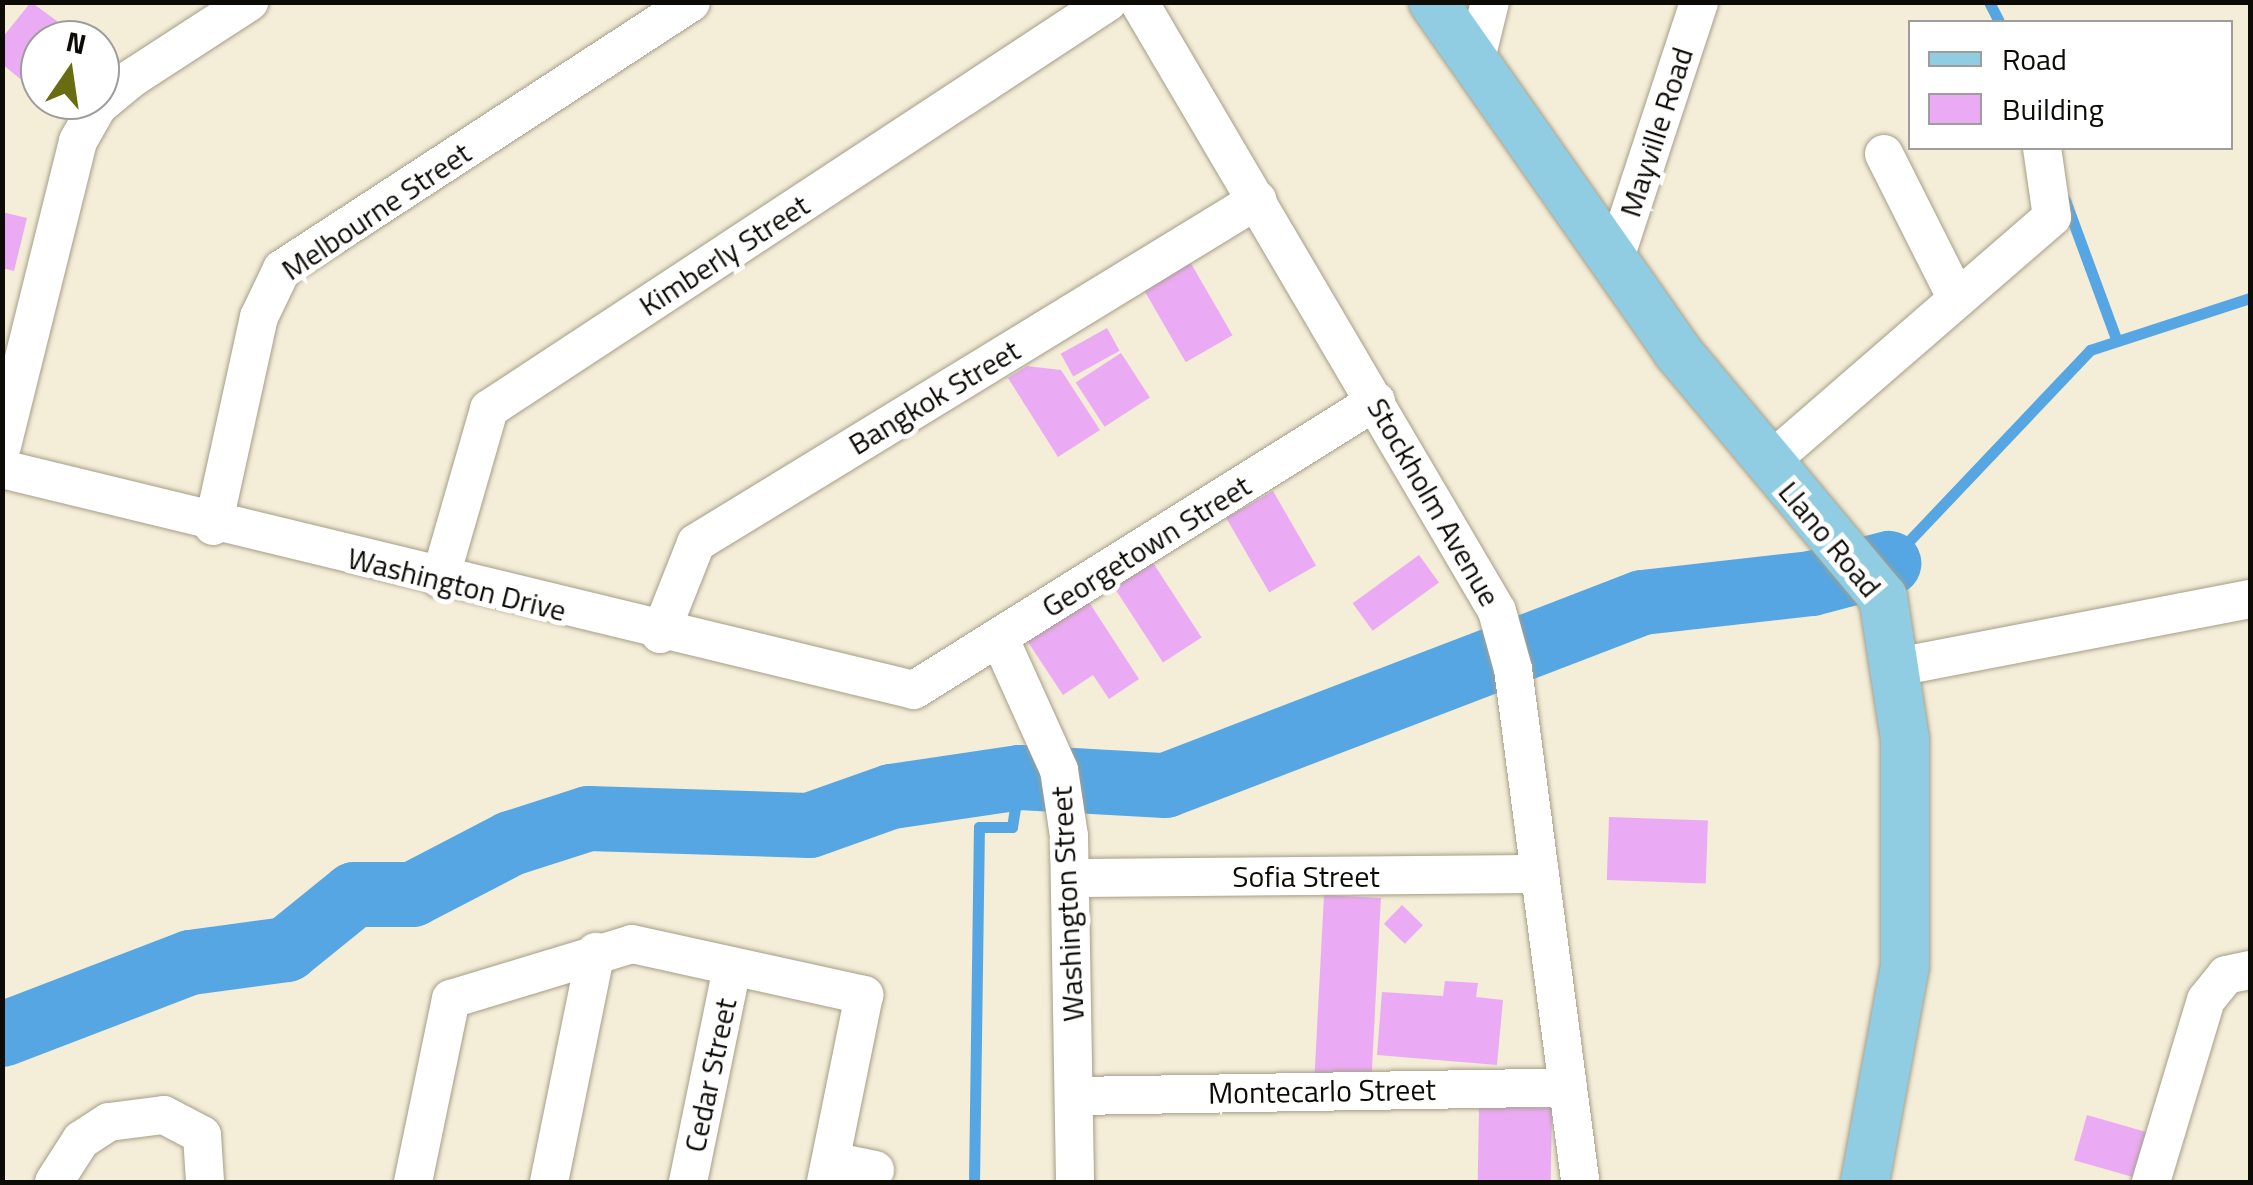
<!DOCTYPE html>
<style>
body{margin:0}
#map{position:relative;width:2253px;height:1185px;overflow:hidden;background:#f4edd7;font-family:"Titillium Web",sans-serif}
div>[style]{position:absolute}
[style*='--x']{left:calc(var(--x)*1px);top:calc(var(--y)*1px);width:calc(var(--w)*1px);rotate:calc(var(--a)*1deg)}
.stream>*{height:11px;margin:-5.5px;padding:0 5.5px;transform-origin:5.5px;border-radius:5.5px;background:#55a6e3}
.river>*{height:65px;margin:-32.5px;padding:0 32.5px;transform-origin:32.5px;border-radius:32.5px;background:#55a6e3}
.building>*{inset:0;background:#ebabf4;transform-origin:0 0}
.roads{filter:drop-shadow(0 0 2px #a59e89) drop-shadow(0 0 2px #a59e89)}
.minor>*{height:38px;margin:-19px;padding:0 19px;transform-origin:19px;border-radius:19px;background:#fff}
.major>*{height:48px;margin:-24px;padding:0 24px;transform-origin:24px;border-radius:24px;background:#90cde2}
span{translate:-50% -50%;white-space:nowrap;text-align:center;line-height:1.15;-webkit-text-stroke:10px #fff;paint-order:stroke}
.street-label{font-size:30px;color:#0d0b05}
.frame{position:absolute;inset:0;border:5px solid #0d0b05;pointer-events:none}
.legend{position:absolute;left:1908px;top:20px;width:325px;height:130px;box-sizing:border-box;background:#fff;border:2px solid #9e9d9b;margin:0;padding:12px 18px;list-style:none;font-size:30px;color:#0d0b05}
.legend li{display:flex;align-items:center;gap:20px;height:50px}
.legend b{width:50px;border:2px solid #9e9d9b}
.north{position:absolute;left:20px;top:20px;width:100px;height:100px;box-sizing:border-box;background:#fff;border:2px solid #9e9d9b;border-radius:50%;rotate:13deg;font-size:28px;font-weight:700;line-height:40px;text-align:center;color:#0d0b05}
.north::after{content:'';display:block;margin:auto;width:35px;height:45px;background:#686d12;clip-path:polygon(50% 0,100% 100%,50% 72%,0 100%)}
</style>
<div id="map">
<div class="stream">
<i style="--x:1989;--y:2;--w:22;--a:63"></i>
<i style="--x:2065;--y:200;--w:150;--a:69.8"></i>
<i style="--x:1888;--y:563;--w:294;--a:-46.5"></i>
<i style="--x:2090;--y:350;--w:168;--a:-18"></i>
<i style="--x:974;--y:1182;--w:355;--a:-89.2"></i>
<i style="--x:979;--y:827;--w:33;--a:0"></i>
<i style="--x:1012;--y:827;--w:51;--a:-80.9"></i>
</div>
<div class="river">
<i style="--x:2;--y:1034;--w:201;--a:-21"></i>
<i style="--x:190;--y:962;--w:97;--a:-7.7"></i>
<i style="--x:286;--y:949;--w:87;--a:-39"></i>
<i style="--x:354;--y:894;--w:58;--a:0"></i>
<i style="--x:412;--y:894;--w:110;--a:-27.5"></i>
<i style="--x:510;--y:843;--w:82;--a:-17.8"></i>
<i style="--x:588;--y:818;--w:221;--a:1.8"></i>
<i style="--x:809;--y:825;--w:87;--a:-19.5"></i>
<i style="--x:891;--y:796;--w:130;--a:-8.4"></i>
<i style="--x:1020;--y:777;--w:145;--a:3.2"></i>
<i style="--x:1165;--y:785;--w:511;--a:-20.99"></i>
<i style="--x:1642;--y:602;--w:170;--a:-6.4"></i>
<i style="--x:1811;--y:583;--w:80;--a:-14.6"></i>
</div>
<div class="building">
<i style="clip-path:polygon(31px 2px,83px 40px,40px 40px,40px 95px,2px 64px,2px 38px)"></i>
<i style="clip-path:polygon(2px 212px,27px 218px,14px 271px,2px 268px)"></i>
<i style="left:1189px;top:260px;width:87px;height:54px;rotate:60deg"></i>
<i style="left:1107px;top:328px;width:26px;height:53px;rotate:61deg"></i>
<i style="left:1121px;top:353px;width:53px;height:54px;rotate:57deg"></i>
<i style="clip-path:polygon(1027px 366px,1061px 370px,1100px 430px,1058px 457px,1008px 378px)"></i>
<i style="left:1273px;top:491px;width:86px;height:54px;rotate:60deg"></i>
<i style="left:1146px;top:552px;width:102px;height:46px;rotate:57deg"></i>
<i style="left:1419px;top:555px;width:34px;height:82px;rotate:54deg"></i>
<i style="clip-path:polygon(1085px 596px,1139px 679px,1109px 699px,1093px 675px,1063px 695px,1024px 636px)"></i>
<i style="left:1609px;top:817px;width:99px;height:63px;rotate:2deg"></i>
<i style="left:1324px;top:895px;width:57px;height:179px;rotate:3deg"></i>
<i style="left:1402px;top:905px;width:29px;height:26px;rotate:44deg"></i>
<i style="clip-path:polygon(1445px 981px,1478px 983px,1476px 997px,1503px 1000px,1497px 1065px,1377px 1055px,1382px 992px,1443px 996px)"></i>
<i style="left:1479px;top:1107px;width:73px;height:75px;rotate:1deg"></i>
<i style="left:2087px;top:1115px;width:65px;height:47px;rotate:16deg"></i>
</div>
<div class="roads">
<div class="minor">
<i style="--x:1139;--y:2;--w:706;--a:59.55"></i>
<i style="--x:1497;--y:611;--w:60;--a:74.6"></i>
<i style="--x:1513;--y:669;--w:514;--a:82.52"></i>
<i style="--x:1475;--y:63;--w:63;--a:-76.2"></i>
<i style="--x:1884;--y:154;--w:158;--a:63.3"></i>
<i style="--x:1614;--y:261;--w:273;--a:-71.8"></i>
<i style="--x:2;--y:446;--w:314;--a:-76"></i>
<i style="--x:78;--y:141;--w:40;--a:-60.3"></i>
<i style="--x:98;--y:106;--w:44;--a:-39.5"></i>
<i style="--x:132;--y:78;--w:140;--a:-33"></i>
<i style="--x:1767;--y:464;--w:377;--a:-40.9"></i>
<i style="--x:2052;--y:217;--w:70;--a:-98.2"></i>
<i style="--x:2;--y:469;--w:938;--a:13.62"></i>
<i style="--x:914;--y:690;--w:545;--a:-32.03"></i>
<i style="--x:213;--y:526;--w:214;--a:-77.6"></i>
<i style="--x:259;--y:317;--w:53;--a:-64.4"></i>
<i style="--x:282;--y:269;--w:488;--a:-33.1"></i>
<i style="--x:440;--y:579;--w:177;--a:-73.9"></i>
<i style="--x:489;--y:409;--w:741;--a:-33.33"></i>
<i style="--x:660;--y:634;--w:98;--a:-68.4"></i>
<i style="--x:696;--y:543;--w:658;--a:-31.44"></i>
<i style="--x:999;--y:637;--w:146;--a:65.7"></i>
<i style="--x:1059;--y:770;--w:67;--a:81.4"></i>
<i style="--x:1069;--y:836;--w:346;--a:89"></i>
<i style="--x:1897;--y:667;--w:359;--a:-10.9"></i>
<i style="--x:1072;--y:878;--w:468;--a:-0.5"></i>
<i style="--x:1076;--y:1096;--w:492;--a:-1"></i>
<i style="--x:831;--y:1161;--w:45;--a:11.6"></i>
<i style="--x:54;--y:1182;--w:50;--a:-57.3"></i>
<i style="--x:81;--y:1140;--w:33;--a:-33"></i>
<i style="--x:109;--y:1122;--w:55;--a:-7.3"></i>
<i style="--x:164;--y:1115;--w:43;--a:27.8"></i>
<i style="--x:202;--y:1135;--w:47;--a:86.3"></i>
<i style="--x:413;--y:1182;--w:187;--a:-78.3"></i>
<i style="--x:451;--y:999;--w:189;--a:-16.9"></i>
<i style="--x:632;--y:944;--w:238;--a:12.4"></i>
<i style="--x:864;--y:995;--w:191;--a:101.5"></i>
<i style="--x:549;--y:1182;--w:235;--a:-78.5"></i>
<i style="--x:688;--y:1182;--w:219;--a:-78.4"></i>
<i style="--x:2151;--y:1182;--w:190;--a:-73.2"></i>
<i style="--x:2206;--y:1000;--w:32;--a:-51"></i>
<i style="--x:2226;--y:975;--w:25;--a:-12"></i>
</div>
<div class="major">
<i style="--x:1433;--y:2;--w:426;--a:55"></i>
<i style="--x:1677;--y:351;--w:321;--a:50.1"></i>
<i style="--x:1883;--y:597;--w:144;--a:81.2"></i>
<i style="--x:1905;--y:739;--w:227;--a:90"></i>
<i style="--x:1905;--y:966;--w:220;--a:100.5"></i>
</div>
</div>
<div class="street-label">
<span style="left:1656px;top:132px;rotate:-72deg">Mayville Road</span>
<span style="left:376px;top:211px;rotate:-34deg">Melbourne Street</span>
<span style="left:724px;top:255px;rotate:-33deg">Kimberly Street</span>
<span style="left:934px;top:397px;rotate:-31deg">Bangkok Street</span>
<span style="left:1434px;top:502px;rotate:60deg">Stockholm Avenue</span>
<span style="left:1830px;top:539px;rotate:50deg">Llano Road</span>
<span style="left:1146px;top:546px;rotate:-32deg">Georgetown Street</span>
<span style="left:457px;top:584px;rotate:14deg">Washington Drive</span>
<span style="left:1306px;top:876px">Sofia Street</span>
<span style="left:1067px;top:904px;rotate:-93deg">Washington Street</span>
<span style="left:710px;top:1075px;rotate:-78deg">Cedar Street</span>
<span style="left:1322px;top:1091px;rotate:-1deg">Montecarlo Street</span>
</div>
<div class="frame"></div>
<ul class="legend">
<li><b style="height:12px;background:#90cde2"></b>Road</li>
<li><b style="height:28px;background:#ebabf4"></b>Building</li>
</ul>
<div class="north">N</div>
</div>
